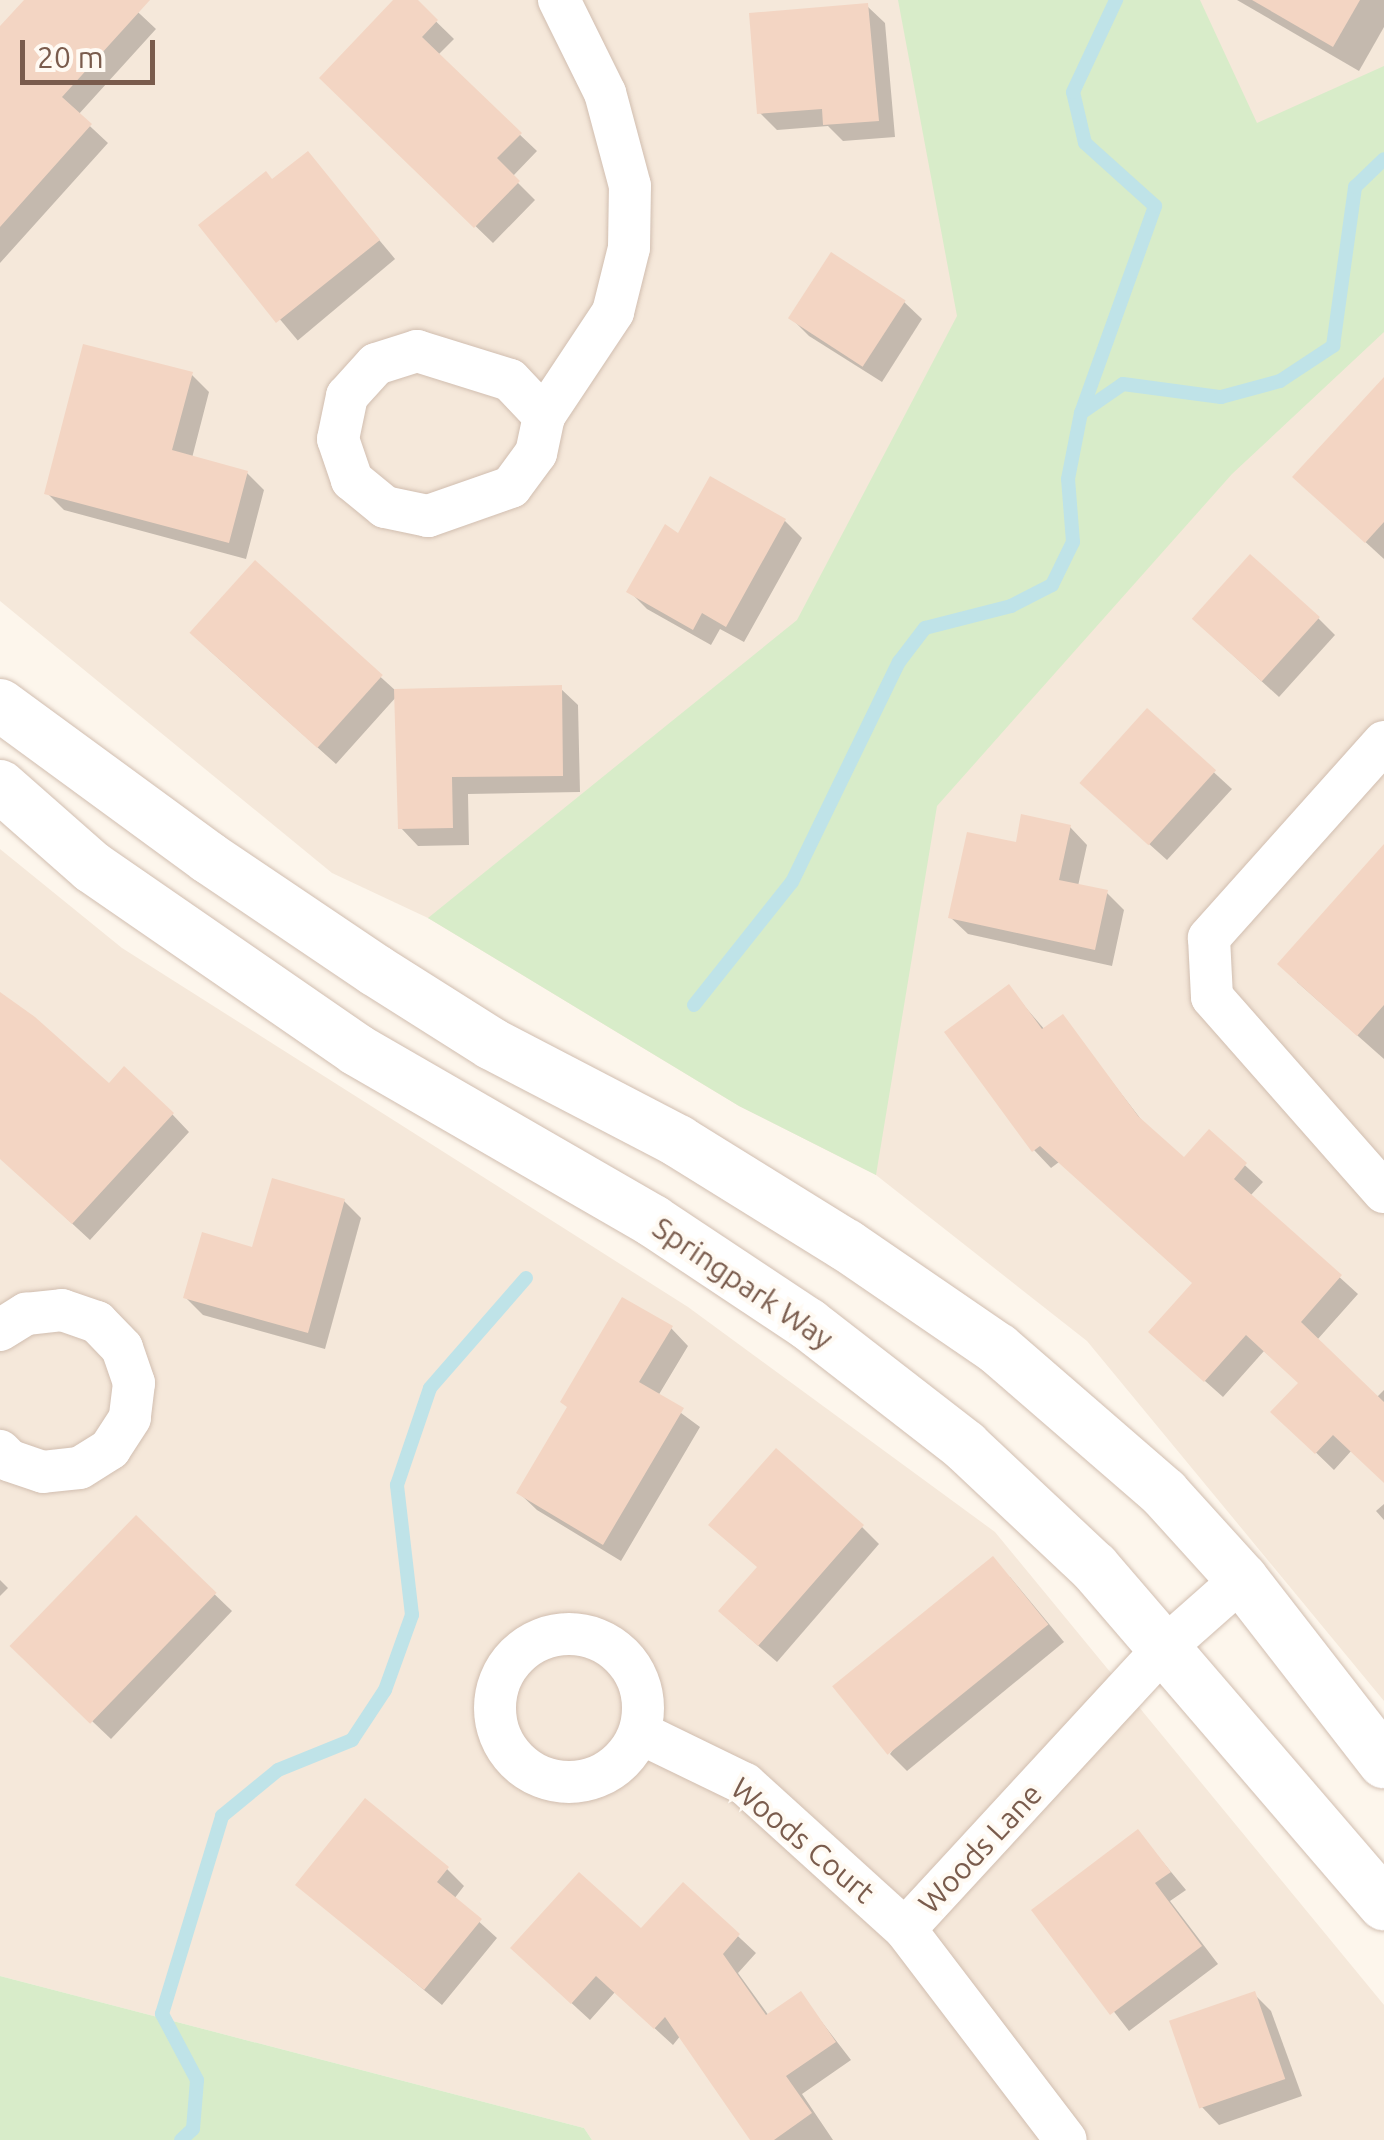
<!DOCTYPE html>
<style>
body{margin:0}
#map{position:relative;width:1384px;height:2140px;overflow:hidden;background:#fdf6ec;font-family:Ubuntu,sans-serif}
div>[style]{position:absolute}
[style*='--x']{left:calc(var(--x)*1px);top:calc(var(--y)*1px);width:calc(var(--w)*1px);rotate:calc(var(--a)*1deg)}
.residential>*{inset:0;background:#f5e8da}
.green>*{inset:0;background:#d8ecc9}
.shadow>*{inset:0;background:#0003;transform-origin:0 0}
.stream>*{height:14px;margin:-7px;padding:0 7px;transform-origin:7px;border-radius:7px;background:#bfe3e8}
.building>*{inset:0;background:#f3d5c3;transform-origin:0 0}
.roads{filter:drop-shadow(0 0 2px #d1beb0) drop-shadow(0 0 2px #d1beb0)}
.minor>*{height:42px;margin:-21px;padding:0 21px;transform-origin:21px;border-radius:21px;background:#fff}
.minor>.ring{margin:-21px;padding:0;box-sizing:content-box;background:none;border:42px solid #fff;border-radius:50%}
.tertiary>*{height:52px;margin:-26px;padding:0 26px;transform-origin:26px;border-radius:26px;background:#fff}
span{translate:-50% -50%;white-space:nowrap;text-align:center;line-height:1.15;-webkit-text-stroke:8px #fffaf3;paint-order:stroke}
.street-label{font-size:30px;color:#7a5c4d}
.scale{position:absolute;left:20px;top:40px;width:135px;height:45px;box-sizing:border-box;border:5px solid #7a5c4d;border-top:0;padding-left:12px;font-size:30px;line-height:35px;white-space:nowrap;color:#7a5c4d;-webkit-text-stroke:8px #fffaf3;paint-order:stroke}
</style>
<div id="map">
<div class="residential">
<i style="clip-path:polygon(0 0,1384px 0,1384px 1701px,1087px 1341px,876px 1175px,739px 1106px,428px 918px,332px 873px,0 601px)"></i>
<i style="clip-path:polygon(0 849px,122px 948px,688px 1307px,995px 1532px,1384px 2005px,1384px 2140px,592px 2140px,584px 2128px,0 1976px)"></i>
</div>
<div class="green">
<i style="clip-path:polygon(898px 0,1200px 0,1257px 123px,1384px 66px,1384px 332px,1232px 474px,937px 806px,876px 1175px,739px 1106px,428px 918px,797px 620px,957px 316px)"></i>
<i style="clip-path:polygon(0 1976px,584px 2128px,592px 2140px,0 2140px)"></i>
</div>
<div class="shadow">
<i style="clip-path:polygon(28px 0,125px 0,156px 29px,78px 115px,108px 143px,0 263px,0 32px)"></i>
<i style="clip-path:polygon(397px 0,414px 0,454px 39px,437px 56px,537px 151px,512px 177px,535px 200px,493px 243px,322px 78px)"></i>
<i style="clip-path:polygon(1237px 0,1384px 0,1384px 27px,1359px 71px)"></i>
<i style="clip-path:polygon(867px 6px,885px 23px,895px 137px,843px 141px,828px 126px,777px 130px,760px 113px)"></i>
<i style="left:307px;top:154px;width:137px;height:127px;rotate:50deg"></i>
<i style="clip-path:polygon(904px 302px,922px 319px,882px 382px,809px 336px,792px 319px)"></i>
<i style="clip-path:polygon(192px 375px,209px 392px,192px 458px,247px 473px,264px 490px,246px 559px,64px 510px,47px 493px)"></i>
<i style="clip-path:polygon(1384px 404px,1384px 559px,1313px 494px)"></i>
<i style="clip-path:polygon(785px 521px,802px 538px,744px 642px,720px 629px,711px 645px,647px 609px,630px 592px,679px 536px)"></i>
<i style="clip-path:polygon(255px 563px,396px 691px,560px 688px,578px 705px,580px 792px,468px 794px,469px 845px,418px 846px,401px 828px,397px 696px,336px 764px,209px 650px)"></i>
<i style="clip-path:polygon(1318px 618px,1335px 635px,1279px 697px,1212px 636px)"></i>
<i style="clip-path:polygon(1147px 711px,1232px 789px,1167px 860px,1100px 800px)"></i>
<i style="clip-path:polygon(1070px 827px,1087px 845px,1078px 886px,1107px 893px,1124px 910px,1112px 966px,968px 934px,950px 917px,1017px 845px)"></i>
<i style="clip-path:polygon(1384px 848px,1384px 1059px,1297px 982px)"></i>
<i style="clip-path:polygon(1009px 988px,1045px 1030px,1062px 1017px,1150px 1131px,1184px 1161px,1210px 1133px,1263px 1182px,1250px 1196px,1358px 1294px,1317px 1340px,1376px 1398px,1384px 1390px,1384px 1480px,1352px 1450px,1334px 1470px,1274px 1412px,1301px 1384px,1264px 1351px,1223px 1397px,1169px 1349px,1194px 1284px,1059px 1162px,1051px 1168px,1034px 1150px)"></i>
<i style="clip-path:polygon(0 995px,109px 1087px,172px 1114px,189px 1132px,90px 1240px,0 1157px)"></i>
<i style="clip-path:polygon(344px 1201px,361px 1218px,325px 1349px,203px 1315px,186px 1298px,254px 1250px)"></i>
<i style="clip-path:polygon(671px 1328px,688px 1346px,658px 1396px,700px 1427px,621px 1561px,537px 1510px,519px 1493px)"></i>
<i style="clip-path:polygon(1384px 1504px,1384px 1520px,1376px 1511px)"></i>
<i style="clip-path:polygon(136px 1519px,232px 1611px,111px 1739px,32px 1664px)"></i>
<i style="clip-path:polygon(862px 1527px,879px 1544px,777px 1662px,738px 1628px,759px 1568px)"></i>
<i style="clip-path:polygon(1010px 1577px,1064px 1642px,907px 1771px,890px 1754px)"></i>
<i style="clip-path:polygon(0 1580px,8px 1588px,0 1596px)"></i>
<i style="clip-path:polygon(1138px 1832px,1186px 1890px,1170px 1901px,1218px 1964px,1129px 2031px,1035px 1910px)"></i>
<i style="clip-path:polygon(447px 1869px,464px 1886px,454px 1899px,497px 1938px,442px 2005px,298px 1885px)"></i>
<i style="clip-path:polygon(683px 1885px,756px 1953px,738px 1973px,769px 2016px,801px 1995px,851px 2060px,802px 2094px,833px 2140px,753px 2140px,681px 2035px,673px 2045px,615px 1992px,590px 2020px,530px 1965px,641px 1931px)"></i>
<i style="clip-path:polygon(1254px 1994px,1271px 2011px,1302px 2096px,1219px 2125px,1202px 2107px)"></i>
</div>
<div class="stream">
<i style="--x:1081;--y:413;--w:220;--a:-70.3"></i>
<i style="--x:1155;--y:206;--w:94;--a:-138"></i>
<i style="--x:1085;--y:143;--w:52;--a:-103.2"></i>
<i style="--x:1073;--y:92;--w:102;--a:-64.9"></i>
<i style="--x:694;--y:1005;--w:157;--a:-51.5"></i>
<i style="--x:792;--y:882;--w:245;--a:-64.1"></i>
<i style="--x:899;--y:662;--w:43;--a:-52.6"></i>
<i style="--x:925;--y:628;--w:89;--a:-14.3"></i>
<i style="--x:1011;--y:606;--w:46;--a:-27.1"></i>
<i style="--x:1052;--y:585;--w:48;--a:-64"></i>
<i style="--x:1073;--y:542;--w:63;--a:-94.5"></i>
<i style="--x:1068;--y:479;--w:67;--a:-78.9"></i>
<i style="--x:1081;--y:413;--w:51;--a:-34.6"></i>
<i style="--x:1123;--y:384;--w:99;--a:7.6"></i>
<i style="--x:1221;--y:397;--w:61;--a:-15.2"></i>
<i style="--x:1280;--y:381;--w:64;--a:-33.4"></i>
<i style="--x:1333;--y:346;--w:161;--a:-82.1"></i>
<i style="--x:1355;--y:187;--w:40;--a:-44"></i>
<i style="--x:181;--y:2140;--w:16;--a:-43"></i>
<i style="--x:193;--y:2129;--w:49;--a:-85.3"></i>
<i style="--x:197;--y:2080;--w:75;--a:-117.9"></i>
<i style="--x:162;--y:2014;--w:207;--a:-73.1"></i>
<i style="--x:222;--y:1816;--w:72;--a:-39.4"></i>
<i style="--x:278;--y:1770;--w:80;--a:-22.1"></i>
<i style="--x:352;--y:1740;--w:60;--a:-56.6"></i>
<i style="--x:385;--y:1690;--w:80;--a:-70.2"></i>
<i style="--x:412;--y:1615;--w:131;--a:-96.6"></i>
<i style="--x:397;--y:1485;--w:102;--a:-71.2"></i>
<i style="--x:430;--y:1388;--w:146;--a:-48.9"></i>
</div>
<div class="building">
<i style="clip-path:polygon(24px 0,150px 0,62px 97px,92px 124px,0 227px,0 26px)"></i>
<i style="clip-path:polygon(393px 0,418px 0,438px 20px,422px 37px,522px 133px,497px 158px,520px 181px,474px 228px,319px 78px)"></i>
<i style="clip-path:polygon(1252px 0,1360px 0,1333px 47px)"></i>
<i style="clip-path:polygon(868px 3px,879px 121px,823px 125px,822px 109px,757px 114px,749px 13px)"></i>
<i style="clip-path:polygon(308px 151px,380px 240px,276px 323px,198px 225px,266px 171px,272px 179px)"></i>
<i style="left:831px;top:252px;width:89px;height:79px;rotate:33deg"></i>
<i style="clip-path:polygon(83px 344px,193px 372px,172px 450px,248px 471px,229px 543px,44px 494px)"></i>
<i style="clip-path:polygon(1384px 377px,1384px 522px,1365px 543px,1292px 477px)"></i>
<i style="clip-path:polygon(710px 476px,786px 519px,726px 627px,702px 613px,693px 630px,626px 592px,665px 524px,678px 533px)"></i>
<i style="left:1250px;top:554px;width:94px;height:87px;rotate:42deg"></i>
<i style="left:255px;top:560px;width:172px;height:98px;rotate:42deg"></i>
<i style="clip-path:polygon(562px 685px,563px 776px,452px 777px,453px 828px,398px 829px,394px 689px)"></i>
<i style="left:1147px;top:708px;width:93px;height:101px;rotate:42deg"></i>
<i style="clip-path:polygon(1021px 814px,1071px 825px,1059px 880px,1108px 890px,1095px 950px,948px 918px,967px 832px,1016px 842px)"></i>
<i style="clip-path:polygon(1384px 844px,1384px 1005px,1357px 1036px,1277px 964px)"></i>
<i style="clip-path:polygon(1009px 984px,1042px 1029px,1063px 1014px,1138px 1116px,1184px 1157px,1209px 1129px,1247px 1163px,1234px 1179px,1342px 1275px,1301px 1322px,1384px 1402px,1384px 1483px,1333px 1435px,1315px 1454px,1270px 1412px,1298px 1383px,1246px 1335px,1204px 1382px,1148px 1332px,1192px 1283px,1040px 1146px,1032px 1152px,944px 1032px)"></i>
<i style="clip-path:polygon(0 992px,35px 1017px,109px 1083px,124px 1066px,174px 1113px,72px 1224px,0 1159px)"></i>
<i style="clip-path:polygon(272px 1178px,345px 1199px,308px 1333px,183px 1298px,202px 1232px,252px 1247px)"></i>
<i style="clip-path:polygon(622px 1297px,673px 1326px,639px 1382px,684px 1408px,603px 1545px,516px 1493px,567px 1407px,560px 1402px)"></i>
<i style="clip-path:polygon(776px 1448px,864px 1525px,758px 1646px,718px 1611px,757px 1567px,708px 1525px)"></i>
<i style="left:136px;top:1515px;width:112px;height:182px;rotate:44deg"></i>
<i style="left:993px;top:1556px;width:88px;height:207px;rotate:51deg"></i>
<i style="clip-path:polygon(365px 1798px,449px 1867px,437px 1882px,482px 1919px,424px 1990px,295px 1885px)"></i>
<i style="clip-path:polygon(1138px 1829px,1171px 1872px,1155px 1883px,1202px 1946px,1110px 2015px,1031px 1910px)"></i>
<i style="clip-path:polygon(579px 1872px,641px 1928px,683px 1882px,740px 1934px,723px 1954px,766px 2015px,801px 1991px,836px 2042px,786px 2076px,812px 2113px,774px 2140px,750px 2140px,665px 2017px,654px 2029px,596px 1976px,571px 2004px,510px 1948px)"></i>
<i style="left:1255px;top:1991px;width:93px;height:91px;rotate:71deg"></i>
</div>
<div class="roads">
<div class="minor">
<i style="--x:417;--y:351;--w:97;--a:17.3"></i>
<i style="--x:510;--y:380;--w:50;--a:46.6"></i>
<i style="--x:544;--y:416;--w:38;--a:102"></i>
<i style="--x:536;--y:453;--w:42;--a:126.3"></i>
<i style="--x:511;--y:487;--w:88;--a:160.7"></i>
<i style="--x:428;--y:516;--w:44;--a:-168.2"></i>
<i style="--x:385;--y:507;--w:43;--a:-140.7"></i>
<i style="--x:352;--y:480;--w:43;--a:-108.9"></i>
<i style="--x:338;--y:439;--w:44;--a:-78.2"></i>
<i style="--x:347;--y:396;--w:43;--a:-47.8"></i>
<i style="--x:376;--y:364;--w:43;--a:-17.6"></i>
<i style="--x:544;--y:416;--w:125;--a:-56.4"></i>
<i style="--x:613;--y:312;--w:66;--a:-76"></i>
<i style="--x:629;--y:248;--w:62;--a:-89.1"></i>
<i style="--x:630;--y:186;--w:96;--a:-105"></i>
<i style="--x:605;--y:93;--w:104;--a:-116.3"></i>
<i style="--x:1384;--y:742;--w:263;--a:131.8"></i>
<i style="--x:1209;--y:938;--w:59;--a:87.1"></i>
<i style="--x:1212;--y:997;--w:260;--a:48.6"></i>
<i style="--x:0;--y:1330;--w:31;--a:-32"></i>
<i style="--x:26;--y:1314;--w:36;--a:-6"></i>
<i style="--x:62;--y:1310;--w:37;--a:19"></i>
<i style="--x:97;--y:1322;--w:36;--a:46"></i>
<i style="--x:122;--y:1348;--w:37;--a:71"></i>
<i style="--x:134;--y:1383;--w:35;--a:97"></i>
<i style="--x:130;--y:1418;--w:37;--a:123"></i>
<i style="--x:110;--y:1449;--w:36;--a:148"></i>
<i style="--x:79;--y:1468;--w:36;--a:174"></i>
<i style="--x:43;--y:1472;--w:36;--a:-161"></i>
<i style="--x:9;--y:1460;--w:13;--a:-135"></i>
<i class="ring" style="left:495px;top:1634px;width:106px;height:106px"></i>
<i style="--x:640;--y:1733;--w:117;--a:25.9"></i>
<i style="--x:745;--y:1784;--w:216;--a:42.2"></i>
<i style="--x:905;--y:1929;--w:265;--a:52.7"></i>
<i style="--x:905;--y:1929;--w:382;--a:-47.3"></i>
<i style="--x:1164;--y:1648;--w:104;--a:-41.5"></i>
</div>
<div class="tertiary">
<i style="--x:0;--y:705;--w:259;--a:36.2"></i>
<i style="--x:209;--y:858;--w:200;--a:34"></i>
<i style="--x:375;--y:970;--w:138;--a:32.3"></i>
<i style="--x:492;--y:1044;--w:210;--a:27.5"></i>
<i style="--x:678;--y:1141;--w:198;--a:31.8"></i>
<i style="--x:846;--y:1245;--w:184;--a:34.4"></i>
<i style="--x:998;--y:1349;--w:220;--a:40.9"></i>
<i style="--x:1164;--y:1493;--w:116;--a:47.8"></i>
<i style="--x:1242;--y:1579;--w:232;--a:52.2"></i>
<i style="--x:0;--y:786;--w:123;--a:41.4"></i>
<i style="--x:92;--y:867;--w:322;--a:34.6"></i>
<i style="--x:357;--y:1050;--w:342;--a:30"></i>
<i style="--x:653;--y:1221;--w:186;--a:33.6"></i>
<i style="--x:808;--y:1324;--w:199;--a:37.8"></i>
<i style="--x:965;--y:1446;--w:177;--a:43.2"></i>
<i style="--x:1094;--y:1567;--w:445;--a:49.3"></i>
</div>
</div>
<div class="street-label">
<span style="left:743px;top:1283px;rotate:34deg">Springpark Way</span>
<span style="left:803px;top:1840px;rotate:40deg">Woods Court</span>
<span style="left:980px;top:1848px;rotate:-47deg">Woods Lane</span>
</div>
<div class="scale">20 m</div>
</div>
